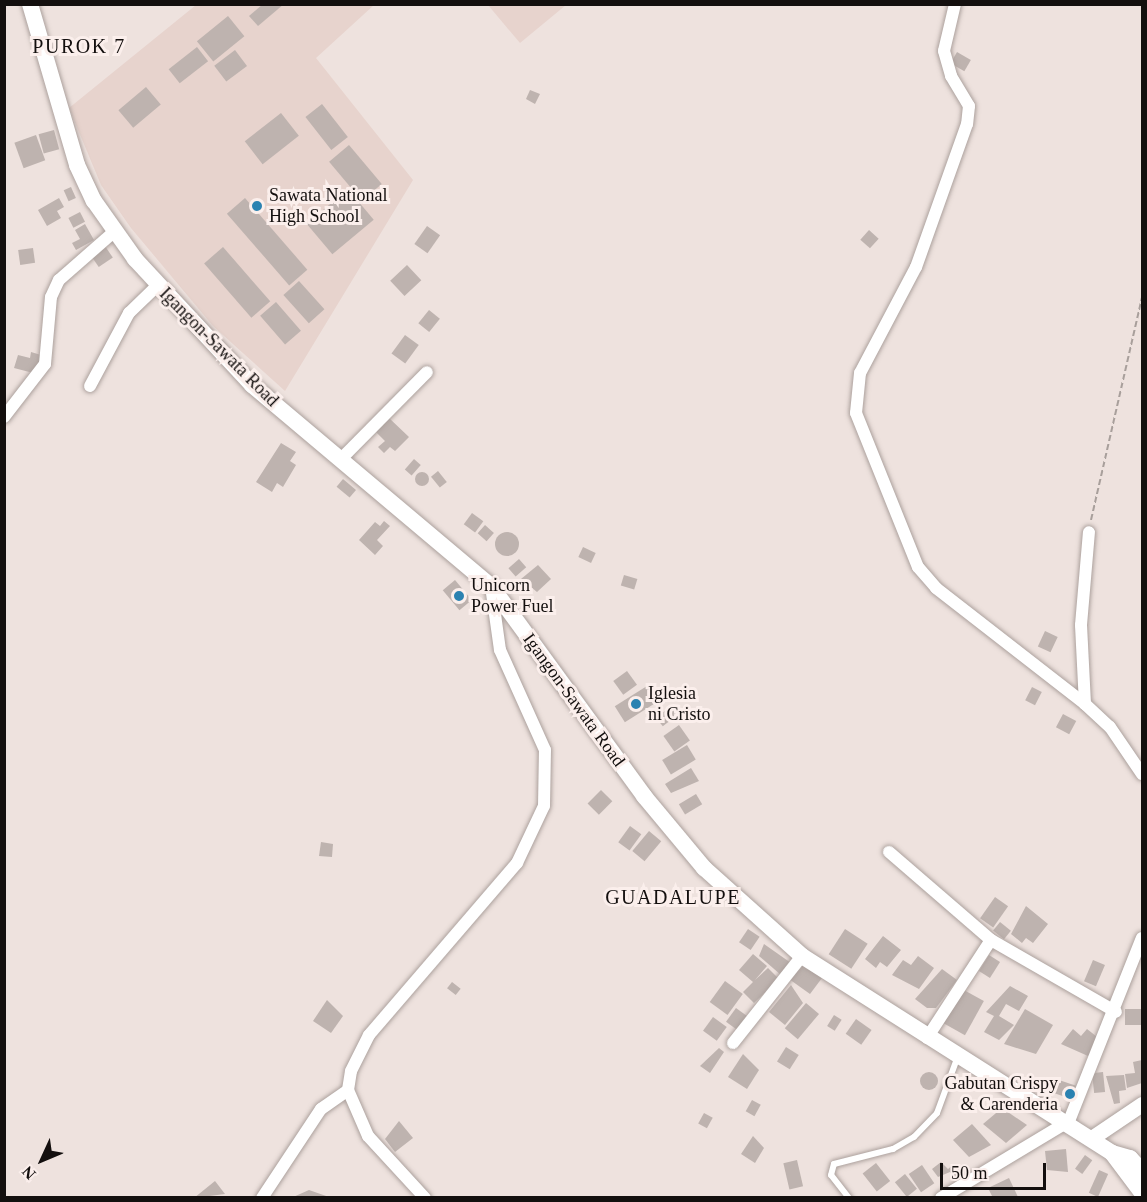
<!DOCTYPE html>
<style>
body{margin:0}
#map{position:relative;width:1147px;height:1202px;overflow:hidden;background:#eee2de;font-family:"Times New Roman",serif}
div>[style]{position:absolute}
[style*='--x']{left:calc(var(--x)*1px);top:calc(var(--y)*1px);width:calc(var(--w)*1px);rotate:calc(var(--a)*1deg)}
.built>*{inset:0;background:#e7d3cd}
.building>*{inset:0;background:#beb3af;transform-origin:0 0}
.round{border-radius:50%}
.path>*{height:2px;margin-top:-1px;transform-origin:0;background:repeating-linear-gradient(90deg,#a89f9b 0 6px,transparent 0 9px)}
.roads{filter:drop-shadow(0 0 2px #aca19d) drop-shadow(0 0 2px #aca19d)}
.service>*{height:6px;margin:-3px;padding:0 3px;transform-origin:3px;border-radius:3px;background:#fff}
.minor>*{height:12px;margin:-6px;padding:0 6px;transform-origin:6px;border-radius:6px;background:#fff}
.tertiary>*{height:15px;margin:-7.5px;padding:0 7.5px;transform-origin:7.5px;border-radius:7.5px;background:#fff}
.secondary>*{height:16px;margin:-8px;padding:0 8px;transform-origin:8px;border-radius:8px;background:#fff}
.dots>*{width:16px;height:16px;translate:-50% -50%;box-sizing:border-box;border:3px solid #fbefec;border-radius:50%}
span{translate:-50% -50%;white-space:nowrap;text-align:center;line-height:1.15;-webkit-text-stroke:6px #fbefec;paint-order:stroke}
.poi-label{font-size:18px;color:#130f0e}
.left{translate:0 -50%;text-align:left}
.right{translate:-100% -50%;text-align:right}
.street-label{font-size:18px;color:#130f0e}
.neighbourhood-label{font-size:20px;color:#130f0e;letter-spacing:1.5px}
.frame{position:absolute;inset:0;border:6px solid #130f0e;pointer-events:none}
.north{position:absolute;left:12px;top:1130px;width:60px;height:60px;-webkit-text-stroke:4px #fbefec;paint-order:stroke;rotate:226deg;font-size:16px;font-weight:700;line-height:24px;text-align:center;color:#130f0e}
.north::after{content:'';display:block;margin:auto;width:21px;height:27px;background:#130f0e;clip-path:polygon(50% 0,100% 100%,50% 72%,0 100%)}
.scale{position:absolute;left:940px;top:1163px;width:106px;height:27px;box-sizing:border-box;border:3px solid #130f0e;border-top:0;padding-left:8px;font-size:18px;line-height:21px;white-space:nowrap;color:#130f0e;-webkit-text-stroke:4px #fbefec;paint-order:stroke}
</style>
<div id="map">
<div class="built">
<i style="clip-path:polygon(196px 5px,374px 5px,316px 58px,413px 180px,285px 391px,213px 326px,131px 228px,101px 185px,69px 108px)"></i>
<i style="clip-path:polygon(488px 5px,566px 5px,520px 43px)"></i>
</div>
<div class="building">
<i style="clip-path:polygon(263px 4px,284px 4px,258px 26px,249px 16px)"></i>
<i style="left:228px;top:16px;width:26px;height:40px;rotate:51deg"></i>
<i style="left:197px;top:47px;width:18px;height:36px;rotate:52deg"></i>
<i style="left:235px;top:50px;width:20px;height:26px;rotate:53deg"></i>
<i style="left:957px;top:52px;width:16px;height:13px;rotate:30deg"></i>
<i style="left:146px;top:87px;width:23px;height:36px;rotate:50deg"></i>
<i style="clip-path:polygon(530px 90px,540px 94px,535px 104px,526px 99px)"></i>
<i style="left:322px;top:104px;width:42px;height:21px;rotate:52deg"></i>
<i style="left:281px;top:113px;width:29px;height:46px;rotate:52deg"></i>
<i style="left:54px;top:130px;width:20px;height:16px;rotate:75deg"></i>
<i style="left:36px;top:135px;width:27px;height:23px;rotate:70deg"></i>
<i style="left:349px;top:145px;width:51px;height:26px;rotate:50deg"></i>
<i style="left:71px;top:187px;width:12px;height:8px;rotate:66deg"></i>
<i style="left:348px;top:189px;width:40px;height:54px;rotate:50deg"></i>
<i style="clip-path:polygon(59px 198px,64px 207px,57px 211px,61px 218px,47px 226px,38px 210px)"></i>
<i style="left:245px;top:198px;width:95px;height:24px;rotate:49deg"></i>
<i style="left:80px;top:212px;width:11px;height:13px;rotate:63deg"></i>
<i style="clip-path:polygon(85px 224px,94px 240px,76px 250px,72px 243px,80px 239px,75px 230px)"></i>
<i style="left:427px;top:226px;width:16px;height:22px;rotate:35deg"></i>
<i style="left:869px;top:230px;width:13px;height:13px;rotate:42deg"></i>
<i style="left:105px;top:246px;width:14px;height:17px;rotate:56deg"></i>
<i style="left:223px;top:247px;width:72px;height:25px;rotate:49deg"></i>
<i style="left:33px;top:248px;width:15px;height:15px;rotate:82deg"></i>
<i style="left:407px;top:265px;width:21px;height:23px;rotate:47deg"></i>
<i style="left:299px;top:281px;width:38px;height:21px;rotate:48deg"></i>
<i style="left:276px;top:302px;width:38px;height:21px;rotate:49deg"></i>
<i style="left:429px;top:310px;width:14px;height:17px;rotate:39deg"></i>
<i style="left:405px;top:335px;width:17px;height:23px;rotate:36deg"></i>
<i style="clip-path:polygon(31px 352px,41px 355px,37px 374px,14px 368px,18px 355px,30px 358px)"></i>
<i style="clip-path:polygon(389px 418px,409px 437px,395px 451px,390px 447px,384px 453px,378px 447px,385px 441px,376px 432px)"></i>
<i style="clip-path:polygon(281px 443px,296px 452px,290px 461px,296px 465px,283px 487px,277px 483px,272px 492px,256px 482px)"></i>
<i style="left:414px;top:459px;width:9px;height:14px;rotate:41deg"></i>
<i style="left:438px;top:471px;width:14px;height:9px;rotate:51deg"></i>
<i class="round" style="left:415px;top:472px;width:14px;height:14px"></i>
<i style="left:343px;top:479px;width:17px;height:10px;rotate:40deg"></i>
<i style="left:472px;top:513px;width:14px;height:14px;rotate:36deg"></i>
<i style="clip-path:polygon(384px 521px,390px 526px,377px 540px,383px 546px,375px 555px,359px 540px,375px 522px,380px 526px)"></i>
<i style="left:485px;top:525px;width:12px;height:11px;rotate:42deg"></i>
<i class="round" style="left:495px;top:532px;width:24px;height:24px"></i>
<i style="left:583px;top:547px;width:14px;height:11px;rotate:25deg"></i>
<i style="left:519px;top:559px;width:11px;height:14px;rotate:49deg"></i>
<i style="clip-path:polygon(538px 565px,551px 579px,537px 592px,521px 579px)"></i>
<i style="left:624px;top:575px;width:14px;height:11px;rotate:17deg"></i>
<i style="left:455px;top:580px;width:26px;height:16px;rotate:50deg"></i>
<i style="left:1045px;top:631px;width:14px;height:17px;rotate:25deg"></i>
<i style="left:627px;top:671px;width:17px;height:17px;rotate:54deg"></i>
<i style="left:647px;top:686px;width:19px;height:38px;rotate:58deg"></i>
<i style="left:1032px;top:687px;width:11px;height:15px;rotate:27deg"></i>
<i style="left:671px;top:706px;width:11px;height:19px;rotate:52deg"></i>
<i style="left:1063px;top:714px;width:15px;height:15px;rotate:28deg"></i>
<i style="left:679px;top:725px;width:19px;height:19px;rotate:55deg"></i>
<i style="left:687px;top:745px;width:17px;height:29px;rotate:59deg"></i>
<i style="clip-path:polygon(691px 768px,699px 781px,671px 793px,665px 784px)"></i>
<i style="left:601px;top:790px;width:16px;height:19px;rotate:45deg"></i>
<i style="left:696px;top:794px;width:12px;height:20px;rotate:59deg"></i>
<i style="left:630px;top:826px;width:14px;height:20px;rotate:36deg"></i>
<i style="left:649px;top:831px;width:16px;height:26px;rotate:40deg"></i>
<i style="clip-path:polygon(321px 842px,333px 844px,332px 857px,319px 856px)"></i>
<i style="left:995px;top:897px;width:16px;height:26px;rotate:35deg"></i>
<i style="clip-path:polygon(1026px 906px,1048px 924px,1033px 943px,1026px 938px,1022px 943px,1011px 934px)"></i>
<i style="left:1000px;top:922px;width:14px;height:11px;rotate:39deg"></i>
<i style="left:748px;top:929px;width:14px;height:16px;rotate:34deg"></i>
<i style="left:845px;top:929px;width:27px;height:30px;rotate:33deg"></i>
<i style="clip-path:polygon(883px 936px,901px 950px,887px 967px,880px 962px,876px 968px,865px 959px)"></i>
<i style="clip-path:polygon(764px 944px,791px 963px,781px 975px,759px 956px)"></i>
<i style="clip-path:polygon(753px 954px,767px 966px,755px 980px,768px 968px,779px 979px,754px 1003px,743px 992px,753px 982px,739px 970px)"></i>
<i style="left:989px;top:955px;width:13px;height:19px;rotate:32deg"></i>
<i style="clip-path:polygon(918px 956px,934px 968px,919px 989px,892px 975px,903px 960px,911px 965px)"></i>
<i style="left:1093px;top:960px;width:13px;height:23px;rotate:23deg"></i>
<i style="clip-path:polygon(804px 965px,822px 978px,810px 994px,789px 979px)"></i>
<i style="clip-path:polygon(942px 969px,957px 980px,936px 1008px,927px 1008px,915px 999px)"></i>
<i style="left:725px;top:981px;width:22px;height:26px;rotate:36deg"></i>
<i style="left:452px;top:982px;width:11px;height:8px;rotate:38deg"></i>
<i style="clip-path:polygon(791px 985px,803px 1003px,785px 1025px,769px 1012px)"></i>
<i style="clip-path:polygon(1010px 986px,1028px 996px,1019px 1011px,1006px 1004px,999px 1016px,1014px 1025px,999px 1040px,984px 1032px,994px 1016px,986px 1012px)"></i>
<i style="left:962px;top:989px;width:25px;height:39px;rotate:29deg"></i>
<i style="clip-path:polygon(327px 1000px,343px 1016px,331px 1033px,313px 1021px)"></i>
<i style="left:806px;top:1003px;width:17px;height:33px;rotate:40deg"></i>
<i style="left:736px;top:1008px;width:14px;height:17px;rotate:36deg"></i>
<i style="clip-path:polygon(1025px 1009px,1053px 1025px,1036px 1054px,1004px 1044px)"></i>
<i style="left:1142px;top:1009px;width:16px;height:17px;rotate:90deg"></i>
<i style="left:834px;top:1015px;width:9px;height:13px;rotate:32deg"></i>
<i style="left:713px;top:1017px;width:17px;height:17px;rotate:36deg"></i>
<i style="left:856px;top:1019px;width:19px;height:18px;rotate:35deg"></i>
<i style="clip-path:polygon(1073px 1029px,1081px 1036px,1087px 1029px,1101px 1040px,1088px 1056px,1061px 1044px)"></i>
<i style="left:786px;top:1047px;width:15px;height:17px;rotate:32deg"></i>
<i style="clip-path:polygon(719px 1048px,724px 1052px,710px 1073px,700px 1066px)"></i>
<i style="clip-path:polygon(743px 1054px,759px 1070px,747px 1089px,728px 1077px)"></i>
<i style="clip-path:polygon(1142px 1060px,1142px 1083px,1127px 1088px,1125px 1074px,1135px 1073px,1133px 1062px)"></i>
<i class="round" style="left:920px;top:1072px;width:18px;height:18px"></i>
<i style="left:1103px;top:1072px;width:20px;height:11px;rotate:84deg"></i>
<i style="clip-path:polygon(1124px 1075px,1126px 1090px,1119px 1091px,1120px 1103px,1114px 1104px,1106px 1076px)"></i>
<i style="left:1059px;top:1080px;width:18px;height:14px;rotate:19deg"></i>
<i style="left:752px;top:1100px;width:10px;height:13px;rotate:29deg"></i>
<i style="clip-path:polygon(1002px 1108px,1027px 1125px,1006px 1143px,983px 1124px)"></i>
<i style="left:704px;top:1113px;width:10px;height:12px;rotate:29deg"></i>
<i style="clip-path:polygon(399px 1121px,413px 1138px,395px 1152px,385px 1139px)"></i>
<i style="clip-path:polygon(972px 1124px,991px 1145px,969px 1157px,953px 1140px)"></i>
<i style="clip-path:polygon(753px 1136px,764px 1148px,755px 1163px,741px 1154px)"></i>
<i style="clip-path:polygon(1066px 1149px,1068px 1172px,1047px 1170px,1045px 1151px)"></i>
<i style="left:1085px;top:1155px;width:9px;height:17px;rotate:36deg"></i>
<i style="left:797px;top:1160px;width:27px;height:14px;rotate:77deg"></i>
<i style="clip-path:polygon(941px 1162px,948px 1169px,954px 1164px,962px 1173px,956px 1179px,950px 1172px,938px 1177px,932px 1169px)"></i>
<i style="left:876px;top:1163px;width:23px;height:17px;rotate:52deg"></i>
<i style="left:922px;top:1165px;width:22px;height:16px;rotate:56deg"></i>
<i style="left:1099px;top:1170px;width:10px;height:25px;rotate:24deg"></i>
<i style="left:905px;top:1174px;width:19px;height:13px;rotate:51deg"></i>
<i style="clip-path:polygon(1009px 1178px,1018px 1197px,993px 1198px,988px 1188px)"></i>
<i style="clip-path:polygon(215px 1181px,225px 1194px,194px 1198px)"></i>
<i style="clip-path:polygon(309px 1190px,329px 1197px,329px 1198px,291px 1198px)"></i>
</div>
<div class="path">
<i style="--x:1091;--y:520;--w:228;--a:-77.1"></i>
</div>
<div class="roads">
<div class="service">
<i style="--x:849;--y:1198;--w:29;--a:-128"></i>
<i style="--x:831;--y:1175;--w:11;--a:-75"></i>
<i style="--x:834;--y:1164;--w:61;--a:-14.3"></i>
<i style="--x:893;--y:1149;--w:24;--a:-30"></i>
<i style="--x:914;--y:1137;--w:33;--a:-46"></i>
<i style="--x:937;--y:1113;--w:61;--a:-69.8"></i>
</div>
<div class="minor">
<i style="--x:955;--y:4;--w:48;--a:103.2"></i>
<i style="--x:944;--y:51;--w:26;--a:74"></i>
<i style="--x:951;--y:76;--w:35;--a:59"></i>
<i style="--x:969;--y:106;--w:18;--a:96"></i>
<i style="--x:967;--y:124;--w:152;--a:109.6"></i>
<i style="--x:916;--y:267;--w:120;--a:117.8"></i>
<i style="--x:860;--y:373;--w:40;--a:95.7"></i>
<i style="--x:856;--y:413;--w:166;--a:68.1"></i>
<i style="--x:918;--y:567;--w:28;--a:49"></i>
<i style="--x:936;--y:588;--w:189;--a:37.9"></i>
<i style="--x:1085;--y:704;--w:34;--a:43"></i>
<i style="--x:1110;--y:727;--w:57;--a:55.8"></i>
<i style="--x:90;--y:386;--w:83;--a:-61.9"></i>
<i style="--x:129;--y:313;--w:39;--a:-44"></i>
<i style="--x:4;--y:417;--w:67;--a:-52.3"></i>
<i style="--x:45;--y:364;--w:67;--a:-84.9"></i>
<i style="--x:51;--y:297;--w:19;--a:-65"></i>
<i style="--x:59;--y:280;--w:74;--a:-41.2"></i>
<i style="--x:341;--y:459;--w:122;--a:-45.3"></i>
<i style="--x:1085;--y:704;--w:79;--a:-92.9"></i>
<i style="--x:1081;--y:625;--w:93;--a:-85.1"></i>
<i style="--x:889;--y:852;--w:135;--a:40.8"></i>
<i style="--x:991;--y:940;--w:144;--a:29.9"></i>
<i style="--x:927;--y:1038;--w:117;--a:-56.9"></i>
<i style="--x:733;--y:1043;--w:111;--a:-51.6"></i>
<i style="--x:262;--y:1198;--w:107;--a:-56.5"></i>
<i style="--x:321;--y:1109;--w:33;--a:-35"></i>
<i style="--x:425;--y:1198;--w:84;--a:-132.6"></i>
<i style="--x:368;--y:1136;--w:50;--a:-113.5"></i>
<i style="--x:348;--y:1090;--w:19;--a:-81"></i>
<i style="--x:351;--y:1071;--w:40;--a:-63.4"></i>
<i style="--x:369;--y:1035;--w:227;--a:-49.3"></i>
<i style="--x:517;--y:863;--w:63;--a:-64.7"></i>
<i style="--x:544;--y:806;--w:56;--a:-89"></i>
<i style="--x:545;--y:750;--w:110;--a:-114.2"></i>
<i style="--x:500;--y:650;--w:65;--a:-98"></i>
<i style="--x:941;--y:1198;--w:149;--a:-31"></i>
<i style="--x:1069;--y:1121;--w:197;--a:-68.3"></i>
</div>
<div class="tertiary">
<i style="--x:1093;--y:1137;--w:59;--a:-34"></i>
</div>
<div class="secondary">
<i style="--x:30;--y:4;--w:168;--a:73.7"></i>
<i style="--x:77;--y:165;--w:40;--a:65"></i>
<i style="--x:94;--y:201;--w:71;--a:54.7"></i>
<i style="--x:135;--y:259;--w:172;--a:47.1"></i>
<i style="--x:252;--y:385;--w:312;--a:40.1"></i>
<i style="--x:491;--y:586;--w:260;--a:53.9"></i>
<i style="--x:644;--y:796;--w:94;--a:50.2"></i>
<i style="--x:704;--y:868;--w:132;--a:41.9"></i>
<i style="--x:802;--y:956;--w:367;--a:32.4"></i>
<i style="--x:1112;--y:1153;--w:19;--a:16"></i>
<i style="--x:1130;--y:1158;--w:18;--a:47"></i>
<i style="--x:1112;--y:1153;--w:50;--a:53.1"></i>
</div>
</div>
<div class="dots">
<i style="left:257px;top:206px;background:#2b82b1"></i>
<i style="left:459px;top:596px;background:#2b82b1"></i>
<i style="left:636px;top:704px;background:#2b82b1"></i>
<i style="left:1070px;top:1094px;background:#2b82b1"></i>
</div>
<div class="poi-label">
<span class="left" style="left:269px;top:206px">Sawata National<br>High School</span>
<span class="left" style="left:471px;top:596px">Unicorn<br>Power Fuel</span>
<span class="left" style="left:648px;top:704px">Iglesia<br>ni Cristo</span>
<span class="right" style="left:1058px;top:1094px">Gabutan Crispy<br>&amp; Carenderia</span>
</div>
<div class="street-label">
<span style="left:219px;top:347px;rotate:45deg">Igangon-Sawata Road</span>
<span style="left:574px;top:700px;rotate:54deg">Igangon-Sawata Road</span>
</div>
<div class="neighbourhood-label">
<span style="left:79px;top:46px">PUROK 7</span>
<span style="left:673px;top:897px">GUADALUPE</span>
</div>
<div class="frame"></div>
<div class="north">N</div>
<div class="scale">50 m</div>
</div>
